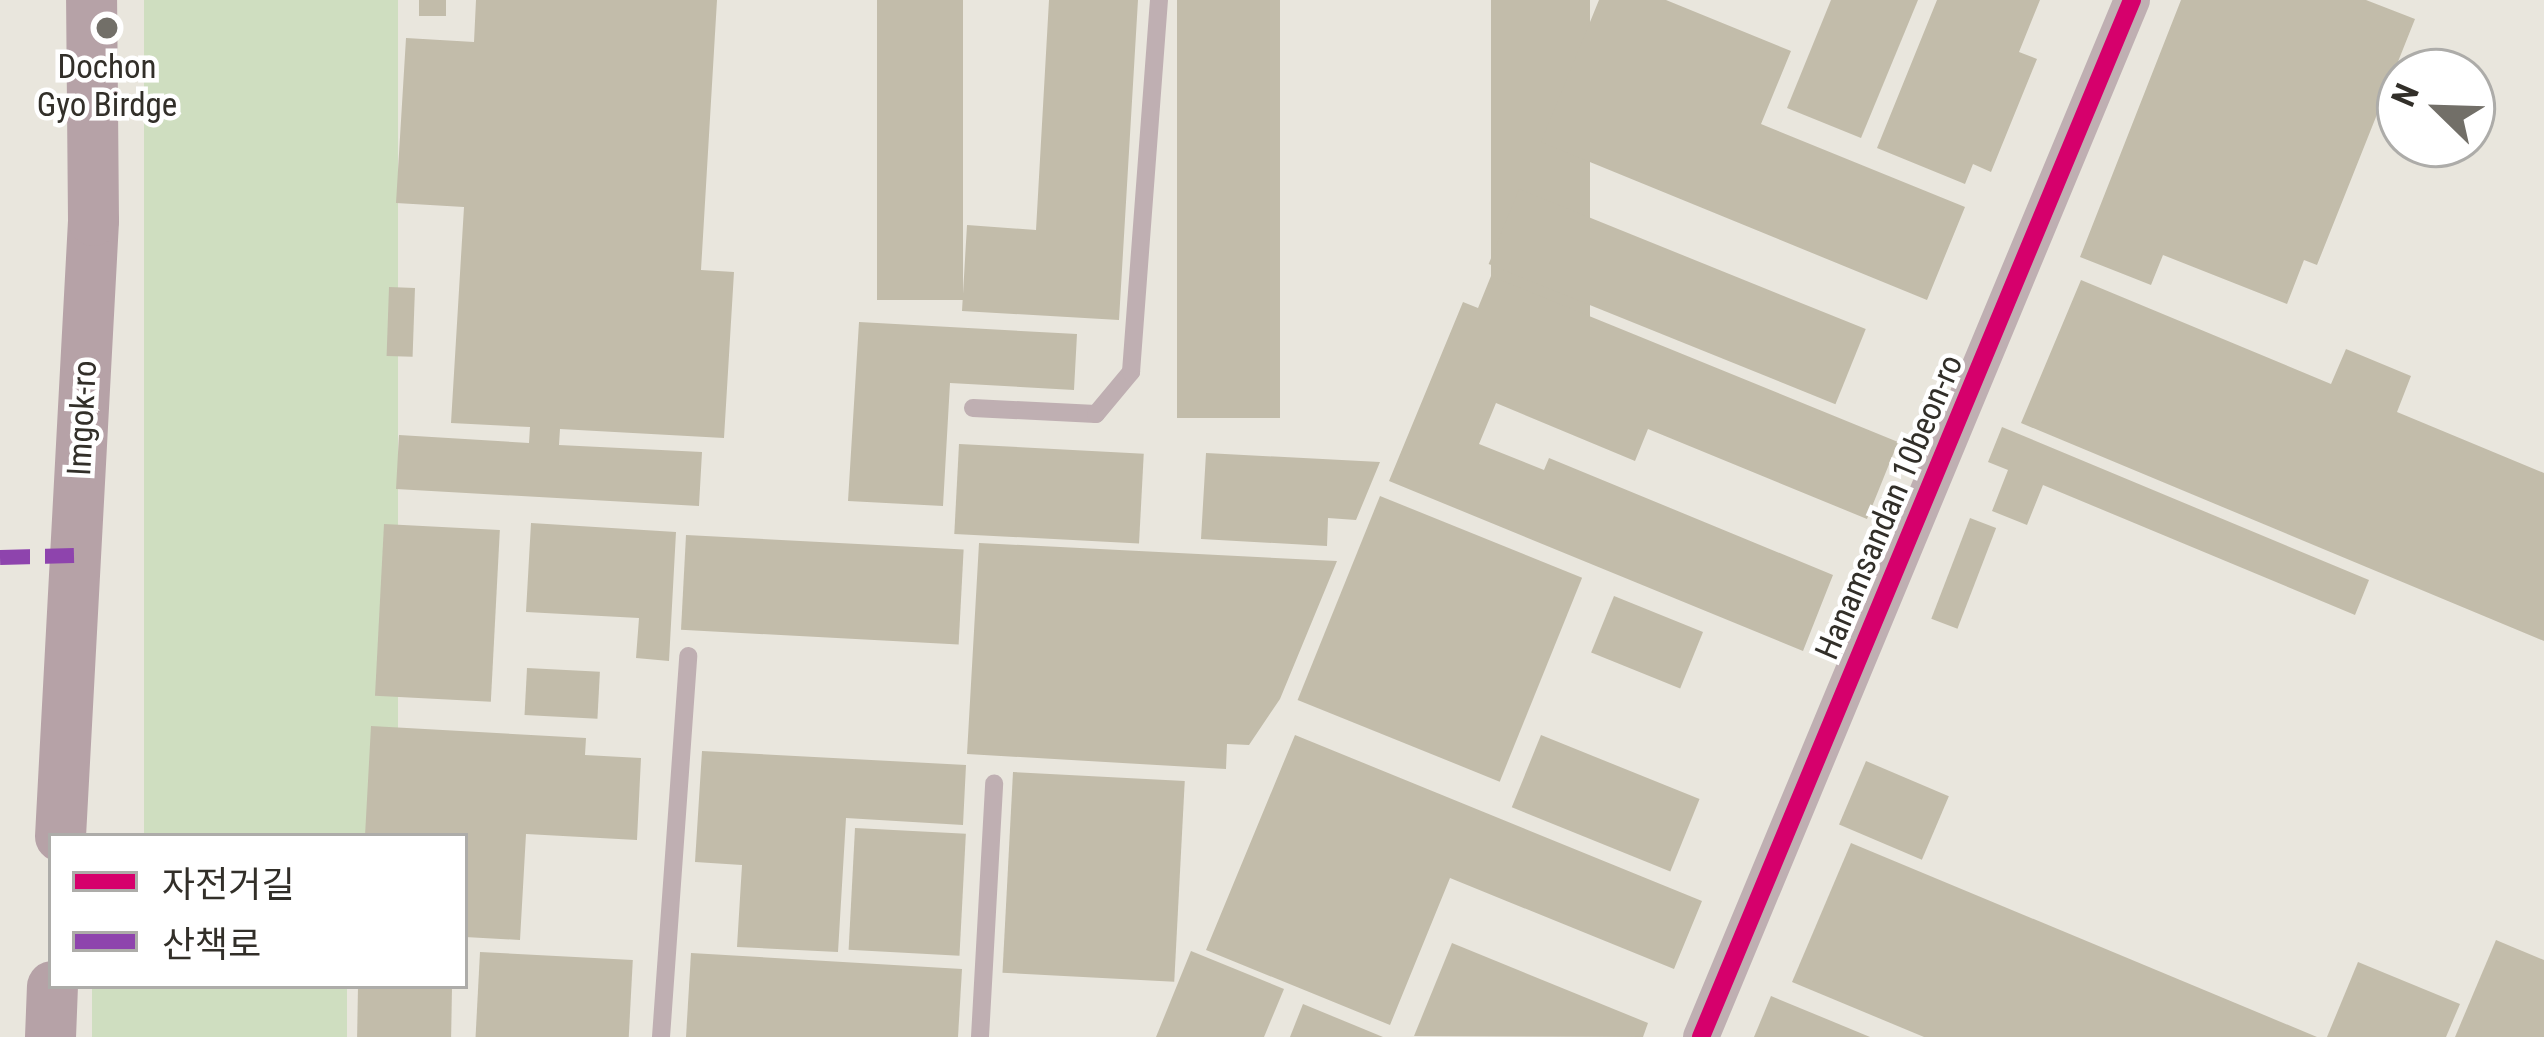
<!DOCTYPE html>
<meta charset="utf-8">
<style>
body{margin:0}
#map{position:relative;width:2544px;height:1037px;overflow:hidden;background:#e9e6dd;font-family:"Roboto Condensed","Noto Sans KR",sans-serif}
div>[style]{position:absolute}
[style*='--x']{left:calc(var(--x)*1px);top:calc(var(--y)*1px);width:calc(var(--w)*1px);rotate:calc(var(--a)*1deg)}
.green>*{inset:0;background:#cfdec0;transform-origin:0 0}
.building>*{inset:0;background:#c2bcaa;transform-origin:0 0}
.lane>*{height:18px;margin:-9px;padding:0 9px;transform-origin:9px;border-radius:9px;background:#bfafb2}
.street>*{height:36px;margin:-18px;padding:0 18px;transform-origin:18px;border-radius:18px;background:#bfafb2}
.secondary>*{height:51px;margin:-25.5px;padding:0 25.5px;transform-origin:25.5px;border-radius:25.5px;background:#b6a2a7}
.quiet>*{height:15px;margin-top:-7.5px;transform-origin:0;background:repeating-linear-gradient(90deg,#8e44ad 0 30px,transparent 0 45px)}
.cycleway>*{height:18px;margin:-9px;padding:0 9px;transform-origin:9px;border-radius:9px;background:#d6006c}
.dots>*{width:33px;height:33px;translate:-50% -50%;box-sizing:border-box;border:6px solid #fff;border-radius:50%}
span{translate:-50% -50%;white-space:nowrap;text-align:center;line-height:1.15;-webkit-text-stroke:9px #fff;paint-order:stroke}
.poi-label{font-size:33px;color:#322f29}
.street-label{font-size:33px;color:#322f29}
.legend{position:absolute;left:48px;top:833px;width:420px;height:156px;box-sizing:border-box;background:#fff;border:3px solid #adaca9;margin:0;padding:15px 21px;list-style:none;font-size:36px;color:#322f29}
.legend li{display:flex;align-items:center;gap:24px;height:60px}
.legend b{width:60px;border:3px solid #adaca9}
.north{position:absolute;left:2376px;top:48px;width:120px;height:120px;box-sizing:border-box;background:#fff;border:3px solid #adaca9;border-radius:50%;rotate:293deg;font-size:33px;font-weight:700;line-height:48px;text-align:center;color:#322f29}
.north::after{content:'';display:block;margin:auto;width:42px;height:54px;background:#726f68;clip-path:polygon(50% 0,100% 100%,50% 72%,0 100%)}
</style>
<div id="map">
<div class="green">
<i style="left:144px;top:0;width:254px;height:837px"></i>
<i style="left:92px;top:986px;width:255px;height:51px"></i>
</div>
<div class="building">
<i style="left:419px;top:0;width:27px;height:16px"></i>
<i style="clip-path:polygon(476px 0,717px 0,701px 270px,734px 272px,724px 438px,560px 429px,559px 445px,702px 452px,699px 506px,396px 489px,399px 435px,529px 443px,530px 427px,451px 423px,464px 207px,396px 203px,406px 38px,474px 42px)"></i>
<i style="left:877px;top:0;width:86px;height:300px"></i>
<i style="clip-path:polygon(1049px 0,1138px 0,1119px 320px,962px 311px,967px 225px,1036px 230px)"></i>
<i style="left:1177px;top:0;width:103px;height:418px"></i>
<i style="left:1491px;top:0;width:99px;height:386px"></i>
<i style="clip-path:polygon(1599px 0,1666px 0,1791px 51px,1761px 124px,1965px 207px,1927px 300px,1541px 142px)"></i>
<i style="clip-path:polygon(1831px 0,1918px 0,1861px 138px,1787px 108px)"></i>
<i style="clip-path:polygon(1937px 0,2040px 0,2019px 52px,2037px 59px,1991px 172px,1973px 164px,1965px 184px,1877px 148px)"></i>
<i style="clip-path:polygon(2181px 0,2366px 0,2415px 19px,2317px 265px,2304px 260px,2287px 304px,2163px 255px,2151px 285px,2080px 257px)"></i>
<i style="left:1519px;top:189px;width:374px;height:81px;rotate:22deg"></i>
<i style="clip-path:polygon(1491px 276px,1898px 442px,1867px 519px,1648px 429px,1635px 461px,1496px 403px,1479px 444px,1544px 470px,1549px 458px,1833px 575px,1803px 651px,1389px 481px,1463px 302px,1478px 308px)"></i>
<i style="clip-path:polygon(2081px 280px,2331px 384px,2346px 349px,2411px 376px,2397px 412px,2544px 473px,2544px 641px,2021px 423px)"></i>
<i style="left:389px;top:287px;width:26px;height:69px;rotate:2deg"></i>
<i style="clip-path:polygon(859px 322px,1077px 334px,1074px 390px,950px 383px,943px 506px,848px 501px)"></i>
<i style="clip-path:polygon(2002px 427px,2369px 580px,2355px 615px,2043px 485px,2027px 525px,1992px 511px,2008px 470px,1988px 462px)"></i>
<i style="left:959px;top:444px;width:185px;height:90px;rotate:3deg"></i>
<i style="clip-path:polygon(1206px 453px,1380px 462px,1356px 520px,1328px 518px,1327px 546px,1201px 539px)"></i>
<i style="left:1380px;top:496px;width:218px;height:220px;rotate:22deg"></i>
<i style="left:1970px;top:518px;width:28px;height:108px;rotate:21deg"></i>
<i style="clip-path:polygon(531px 523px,676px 532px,669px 661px,636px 658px,639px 618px,526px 612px)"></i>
<i style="left:384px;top:524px;width:116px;height:172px;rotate:3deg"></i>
<i style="left:686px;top:535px;width:278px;height:95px;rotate:3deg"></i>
<i style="clip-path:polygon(979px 543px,1337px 561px,1280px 699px,1249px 745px,1227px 744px,1226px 769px,967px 754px)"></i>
<i style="left:1614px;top:596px;width:96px;height:61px;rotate:22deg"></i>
<i style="left:527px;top:668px;width:73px;height:47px;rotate:3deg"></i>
<i style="clip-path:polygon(371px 726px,586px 738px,585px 755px,641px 758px,637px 840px,526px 834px,520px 940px,465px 937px,465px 836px,365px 836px)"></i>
<i style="clip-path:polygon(1295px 735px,1702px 901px,1674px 969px,1450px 878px,1390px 1025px,1206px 950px)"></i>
<i style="left:1541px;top:735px;width:171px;height:78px;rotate:22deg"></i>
<i style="clip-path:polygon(702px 751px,966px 765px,963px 825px,846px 818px,838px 952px,737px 947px,742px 865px,695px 862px)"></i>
<i style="left:1866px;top:761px;width:90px;height:69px;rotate:23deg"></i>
<i style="left:1013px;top:772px;width:172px;height:201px;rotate:3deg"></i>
<i style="left:855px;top:828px;width:111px;height:122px;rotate:3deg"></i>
<i style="clip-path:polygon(1851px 843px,2317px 1037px,1924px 1037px,1792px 982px)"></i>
<i style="clip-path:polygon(2496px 940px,2544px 960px,2544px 1037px,2455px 1037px)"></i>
<i style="clip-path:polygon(1452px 943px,1648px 1023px,1643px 1037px,1414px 1036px)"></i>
<i style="clip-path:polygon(1191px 951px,1284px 989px,1264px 1037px,1156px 1037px)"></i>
<i style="left:480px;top:952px;width:153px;height:85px;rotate:3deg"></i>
<i style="clip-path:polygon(691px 953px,962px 969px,958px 1037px,686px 1037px)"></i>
<i style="clip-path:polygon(2358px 962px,2460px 1004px,2446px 1037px,2327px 1037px)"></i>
<i style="left:358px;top:986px;width:94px;height:51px;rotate:1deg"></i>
<i style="clip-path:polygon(1771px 996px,1870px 1037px,1754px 1037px)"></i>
<i style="clip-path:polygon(1303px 1004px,1383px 1037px,1290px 1037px)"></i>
</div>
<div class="lane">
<i style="--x:973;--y:408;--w:123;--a:2.8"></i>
<i style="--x:1096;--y:414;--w:55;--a:-50.2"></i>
<i style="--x:1131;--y:372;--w:373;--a:-85.7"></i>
<i style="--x:661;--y:1037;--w:382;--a:-85.9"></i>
<i style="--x:980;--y:1037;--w:254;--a:-86.8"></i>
</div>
<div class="street">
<i style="--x:1701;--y:1037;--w:1123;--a:-67.43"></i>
</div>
<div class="secondary">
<i style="--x:60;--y:836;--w:617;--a:-86.93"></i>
<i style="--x:93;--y:220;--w:220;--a:-90.5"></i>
<i style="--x:50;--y:1037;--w:51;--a:-87.8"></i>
</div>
<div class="quiet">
<i style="--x:0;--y:557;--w:74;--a:-1.5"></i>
</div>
<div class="cycleway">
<i style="--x:1701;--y:1037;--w:1123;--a:-67.43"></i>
</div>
<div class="dots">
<i style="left:107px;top:28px;background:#726f68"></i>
</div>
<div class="poi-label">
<span style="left:107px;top:86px">Dochon<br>Gyo Birdge</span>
</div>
<div class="street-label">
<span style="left:82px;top:418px;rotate:-87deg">Imgok-ro</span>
<span style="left:1889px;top:507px;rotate:-67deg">Hanamsandan 10beon-ro</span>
</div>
<ul class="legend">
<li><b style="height:15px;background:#d6006c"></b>자전거길</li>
<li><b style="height:15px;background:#8e44ad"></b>산책로</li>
</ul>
<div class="north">N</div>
</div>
